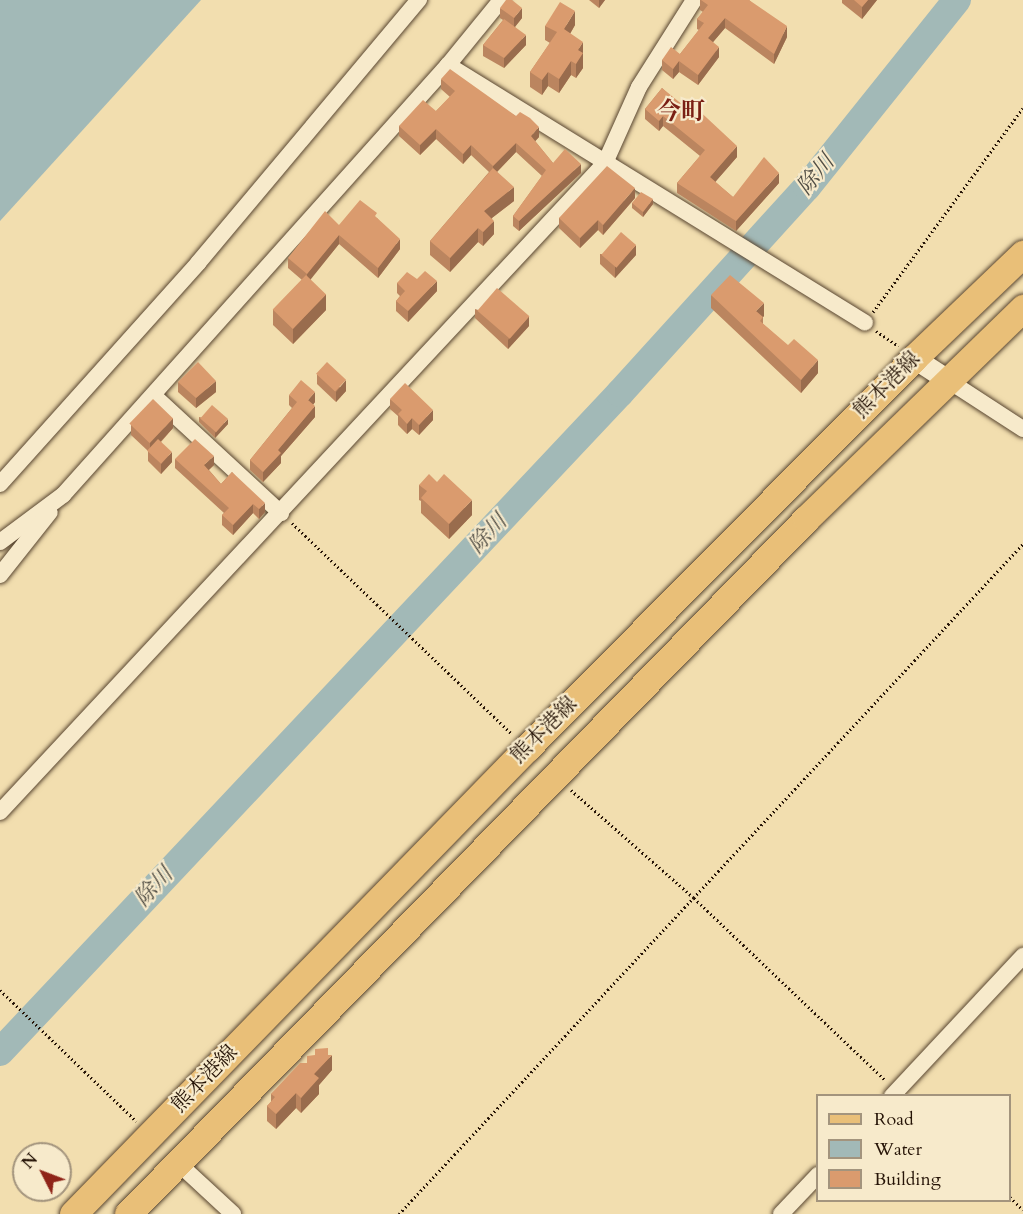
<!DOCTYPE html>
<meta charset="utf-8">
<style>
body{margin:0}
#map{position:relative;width:1023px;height:1214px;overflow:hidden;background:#f2deaf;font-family:Cardo,"Noto Serif JP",serif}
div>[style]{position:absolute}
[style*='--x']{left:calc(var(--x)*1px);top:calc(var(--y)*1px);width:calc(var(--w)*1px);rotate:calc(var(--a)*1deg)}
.water>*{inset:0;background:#a2b9b7}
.river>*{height:28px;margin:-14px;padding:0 14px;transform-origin:14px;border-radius:14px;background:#a2b9b7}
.path>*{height:3px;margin-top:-1.5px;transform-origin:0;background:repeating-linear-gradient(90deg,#261407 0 1.5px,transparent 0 4.5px)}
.roads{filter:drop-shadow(0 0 2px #594631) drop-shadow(0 0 2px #594631)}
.minor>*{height:16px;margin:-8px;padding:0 8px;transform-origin:8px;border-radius:8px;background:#f7eacb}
.tertiary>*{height:21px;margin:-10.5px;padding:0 10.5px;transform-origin:10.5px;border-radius:10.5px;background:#f7eacb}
.primary>*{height:27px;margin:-13.5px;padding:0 13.5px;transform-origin:13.5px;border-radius:13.5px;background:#e9bf78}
.wall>*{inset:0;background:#bb855f}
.shaded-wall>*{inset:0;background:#996c4d}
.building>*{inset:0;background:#da9b6e;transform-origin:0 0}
span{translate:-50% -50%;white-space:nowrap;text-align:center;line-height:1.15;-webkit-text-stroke:4.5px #f7eacb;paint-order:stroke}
.street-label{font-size:21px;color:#261407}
.water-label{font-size:22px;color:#514e45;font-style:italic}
.quarter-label{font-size:24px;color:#7a1f14;font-weight:700}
.legend{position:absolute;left:816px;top:1094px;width:195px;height:108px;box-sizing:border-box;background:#f7eacb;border:2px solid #a3947d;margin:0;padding:8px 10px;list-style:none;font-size:18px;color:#261407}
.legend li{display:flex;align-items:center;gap:12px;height:30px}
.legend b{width:30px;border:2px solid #a3947d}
.north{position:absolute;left:12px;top:1142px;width:60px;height:60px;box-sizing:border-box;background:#f7eacb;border:2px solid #a3947d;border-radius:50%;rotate:312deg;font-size:16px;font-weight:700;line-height:24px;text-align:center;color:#261407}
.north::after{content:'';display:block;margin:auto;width:21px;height:27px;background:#8f2418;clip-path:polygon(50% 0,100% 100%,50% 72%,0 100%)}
</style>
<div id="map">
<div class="water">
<i style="clip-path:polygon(0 0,201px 0,0 221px)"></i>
</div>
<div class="river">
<i style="--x:0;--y:1052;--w:905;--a:-46.75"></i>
<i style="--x:620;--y:393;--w:278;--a:-47.8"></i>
<i style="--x:807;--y:187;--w:240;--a:-51.3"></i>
</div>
<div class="path">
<i style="--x:873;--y:312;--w:253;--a:-53.7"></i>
<i style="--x:876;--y:331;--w:27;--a:34"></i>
<i style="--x:292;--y:523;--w:305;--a:43.8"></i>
<i style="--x:571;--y:790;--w:164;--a:41.3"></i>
<i style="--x:694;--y:898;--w:265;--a:43.6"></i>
<i style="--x:0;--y:990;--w:189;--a:43.9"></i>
<i style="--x:1010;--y:1197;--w:18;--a:45"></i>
<i style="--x:399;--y:1214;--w:916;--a:-47.04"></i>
</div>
<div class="roads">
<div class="minor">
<i style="--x:448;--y:65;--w:490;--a:31.7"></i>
<i style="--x:946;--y:379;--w:92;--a:33"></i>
<i style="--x:154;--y:396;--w:173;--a:42.7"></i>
<i style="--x:0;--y:484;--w:297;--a:-48.1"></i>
<i style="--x:198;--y:263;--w:344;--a:-50"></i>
<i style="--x:0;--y:542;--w:79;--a:-36.7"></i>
<i style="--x:63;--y:495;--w:577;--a:-48.16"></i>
<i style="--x:448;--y:65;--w:84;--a:-50.8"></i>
<i style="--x:0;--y:575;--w:80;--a:-51.6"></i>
<i style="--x:0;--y:812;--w:887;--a:-47.01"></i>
<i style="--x:605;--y:163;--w:83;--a:-65.9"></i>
<i style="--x:639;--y:87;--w:103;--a:-57.7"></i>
<i style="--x:892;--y:1096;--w:192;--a:-46.9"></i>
<i style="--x:178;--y:1163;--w:75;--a:42.8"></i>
<i style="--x:781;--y:1214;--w:54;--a:-46.5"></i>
</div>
<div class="tertiary">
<i style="--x:914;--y:358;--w:38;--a:33"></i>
</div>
<div class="primary">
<i style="--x:73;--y:1214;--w:651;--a:-45.75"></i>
<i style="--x:527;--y:748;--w:549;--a:-45.22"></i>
<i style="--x:914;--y:358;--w:151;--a:-43.7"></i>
<i style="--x:128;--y:1214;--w:971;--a:-45.71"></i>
<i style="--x:806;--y:519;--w:303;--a:-44.2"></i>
</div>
</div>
<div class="wall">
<i style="clip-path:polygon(589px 0,605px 0,599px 8px)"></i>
<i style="clip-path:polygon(700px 0,749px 0,787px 37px,774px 64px,725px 28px,713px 42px,719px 57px,698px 85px,679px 72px,673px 79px,662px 70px,662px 60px,680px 54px,699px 30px,697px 29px,697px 19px,703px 12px,700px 10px)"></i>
<i style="clip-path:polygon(842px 0,877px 0,862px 19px,842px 3px)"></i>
<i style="clip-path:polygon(500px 8px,522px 18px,515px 27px,526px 45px,504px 68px,483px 56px,483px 45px,503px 20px,500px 18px)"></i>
<i style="clip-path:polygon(575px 25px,570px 34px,583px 53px,583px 68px,576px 78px,571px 75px,559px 93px,548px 86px,542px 95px,530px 87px,530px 72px,550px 43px,545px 40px,545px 26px)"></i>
<i style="clip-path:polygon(441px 79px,539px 137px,535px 141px,553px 163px,581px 173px,519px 231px,513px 226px,513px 216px,542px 176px,516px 152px,497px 172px,514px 201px,492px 218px,494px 234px,483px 246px,478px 242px,450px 272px,430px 255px,430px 241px,489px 172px,471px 155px,463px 164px,436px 139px,420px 155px,399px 136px,399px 126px,436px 111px,450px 97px,441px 89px)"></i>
<i style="clip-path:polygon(662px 88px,737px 157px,715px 182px,733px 197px,779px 183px,736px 231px,677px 193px,677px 183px,700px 156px,663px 126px,659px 131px,645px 119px,645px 109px)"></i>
<i style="clip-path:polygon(635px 198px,603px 235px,598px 230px,580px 248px,559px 228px,559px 218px)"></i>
<i style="clip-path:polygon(632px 203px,653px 204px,643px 217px,632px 208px)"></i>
<i style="clip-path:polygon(377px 218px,400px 249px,378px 278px,339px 244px,310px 279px,326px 310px,293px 344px,273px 325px,273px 310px,302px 280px,288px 268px,288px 258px,339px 225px)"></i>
<i style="clip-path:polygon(600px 254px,636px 255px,615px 278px,600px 264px)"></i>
<i style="clip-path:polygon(417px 279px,437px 291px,408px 322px,396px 311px,396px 301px,400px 296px,397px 293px,397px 283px)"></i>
<i style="clip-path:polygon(711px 295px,764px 316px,763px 317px,763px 324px,818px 373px,801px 393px,711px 308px)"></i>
<i style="clip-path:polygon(475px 309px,529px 326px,508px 349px,475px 318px)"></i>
<i style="clip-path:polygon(317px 374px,346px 391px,336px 402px,317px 384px)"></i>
<i style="clip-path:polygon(178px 382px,216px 392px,196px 408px,178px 392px)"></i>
<i style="clip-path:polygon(289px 395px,315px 402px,313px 405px,315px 417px,281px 456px,281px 463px,263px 482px,250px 470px,250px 460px,292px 408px,289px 405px)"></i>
<i style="clip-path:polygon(390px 399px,433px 420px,419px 435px,412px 429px,407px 434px,398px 425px,398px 416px,390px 409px)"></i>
<i style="clip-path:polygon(199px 417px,228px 424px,215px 438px,199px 422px)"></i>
<i style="clip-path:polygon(131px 425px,173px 428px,161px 442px,172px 462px,161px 474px,148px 461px,148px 451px,131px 435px)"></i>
<i style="clip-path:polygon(175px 459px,214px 465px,209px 470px,221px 484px,232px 472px,265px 512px,259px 519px,253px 513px,233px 535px,222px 525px,222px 515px,224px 513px,175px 468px)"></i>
<i style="clip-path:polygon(437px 482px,472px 515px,449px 539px,421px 513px,421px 501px,419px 500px,419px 485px)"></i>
<i style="clip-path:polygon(328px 1055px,332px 1070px,319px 1085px,319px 1094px,301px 1113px,296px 1108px,276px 1129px,267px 1121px,267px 1106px,271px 1102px,271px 1094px,307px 1063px)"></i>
</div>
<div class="shaded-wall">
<i style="clip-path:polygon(599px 0,605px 0,599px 8px)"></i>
<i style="clip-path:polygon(868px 0,877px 0,862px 19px,862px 7px)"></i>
<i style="clip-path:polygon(522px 8px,522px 18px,514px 28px,514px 18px)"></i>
<i style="clip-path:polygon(575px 11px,575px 25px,564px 44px,564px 29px)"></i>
<i style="clip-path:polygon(725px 18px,725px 28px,708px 48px,708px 38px)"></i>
<i style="clip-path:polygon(787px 26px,787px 37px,774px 64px,774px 54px)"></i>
<i style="clip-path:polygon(526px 35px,526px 45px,504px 68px,504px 58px)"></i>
<i style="clip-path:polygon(583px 42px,583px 68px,576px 78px,576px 64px,578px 50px)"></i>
<i style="clip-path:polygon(719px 47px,719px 57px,698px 85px,698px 75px)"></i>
<i style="clip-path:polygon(571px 61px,571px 75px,559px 93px,559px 79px)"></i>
<i style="clip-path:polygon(679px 61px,679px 72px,673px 79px,673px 69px)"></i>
<i style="clip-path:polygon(548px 72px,548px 86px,542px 95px,542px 80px)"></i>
<i style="clip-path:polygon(663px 116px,663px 126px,659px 131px,659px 121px)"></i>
<i style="clip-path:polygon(539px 127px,539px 137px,531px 146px,531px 136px)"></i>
<i style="clip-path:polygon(436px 129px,436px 139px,420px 155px,420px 145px)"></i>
<i style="clip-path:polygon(516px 143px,516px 152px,493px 176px,493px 166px)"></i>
<i style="clip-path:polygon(471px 145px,471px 155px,463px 164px,463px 154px)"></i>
<i style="clip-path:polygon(737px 146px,737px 157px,710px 188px,710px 177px)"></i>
<i style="clip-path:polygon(581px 164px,581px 173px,519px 231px,519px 221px)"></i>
<i style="clip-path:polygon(779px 173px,779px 183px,736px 231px,736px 221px)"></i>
<i style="clip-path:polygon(514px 187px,514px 201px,484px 224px,484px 211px)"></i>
<i style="clip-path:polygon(635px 188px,635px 198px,603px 235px,603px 225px)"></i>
<i style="clip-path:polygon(653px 199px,653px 204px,643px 217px,643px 212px)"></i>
<i style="clip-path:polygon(598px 220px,598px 230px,580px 248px,580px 238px)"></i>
<i style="clip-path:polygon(494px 221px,494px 234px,483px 246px,483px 232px)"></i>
<i style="clip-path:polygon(478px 228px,478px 242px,450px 272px,450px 258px)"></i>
<i style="clip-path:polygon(339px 235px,339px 244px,307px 284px,307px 274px)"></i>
<i style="clip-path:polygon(400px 239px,400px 249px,378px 278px,378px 268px)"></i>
<i style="clip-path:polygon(636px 245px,636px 255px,615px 278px,615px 267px)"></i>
<i style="clip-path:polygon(437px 281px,437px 291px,408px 322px,408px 311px)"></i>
<i style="clip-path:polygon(326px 294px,326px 310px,293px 344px,293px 329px)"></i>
<i style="clip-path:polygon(764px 303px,764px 316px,756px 324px,756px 311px)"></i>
<i style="clip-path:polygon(529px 316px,529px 326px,508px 349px,508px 340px)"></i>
<i style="clip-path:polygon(818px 360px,818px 373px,801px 393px,801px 380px)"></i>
<i style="clip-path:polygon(346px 380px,346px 391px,336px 402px,336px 392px)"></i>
<i style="clip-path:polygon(216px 381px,216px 392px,196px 408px,196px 398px)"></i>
<i style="clip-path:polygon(315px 392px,315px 402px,308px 411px,308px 400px)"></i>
<i style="clip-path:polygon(315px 406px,315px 417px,281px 456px,281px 463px,263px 482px,263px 472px,278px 450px)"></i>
<i style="clip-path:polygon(433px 410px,433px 420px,419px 435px,419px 425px)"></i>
<i style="clip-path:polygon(173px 418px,173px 428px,150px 453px,150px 443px)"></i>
<i style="clip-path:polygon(412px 418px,412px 429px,407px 434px,407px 424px)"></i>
<i style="clip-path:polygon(228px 419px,228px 424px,215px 438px,215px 433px)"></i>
<i style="clip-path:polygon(172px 452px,172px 462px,161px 474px,161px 464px)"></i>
<i style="clip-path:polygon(214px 456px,214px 465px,204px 474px,204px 465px)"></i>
<i style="clip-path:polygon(472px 500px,472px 515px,449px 539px,449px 524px)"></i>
<i style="clip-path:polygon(265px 503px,265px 512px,259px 519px,259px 509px)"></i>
<i style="clip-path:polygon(253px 504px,253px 513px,233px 535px,233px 525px)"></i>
<i style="clip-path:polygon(332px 1055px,332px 1070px,319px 1085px,319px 1094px,301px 1113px,301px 1098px,314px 1074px)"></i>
<i style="clip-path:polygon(296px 1093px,296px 1108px,276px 1129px,276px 1114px)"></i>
</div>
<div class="building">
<i style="clip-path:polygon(506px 0,512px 0,522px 8px,514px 18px,500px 8px)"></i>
<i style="clip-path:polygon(701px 0,749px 0,787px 26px,774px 54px,725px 18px,708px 38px,719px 47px,698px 75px,679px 61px,673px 69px,662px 60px,671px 47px,680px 54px,704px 23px,697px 19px,708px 5px)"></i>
<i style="clip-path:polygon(854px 0,868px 0,862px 7px)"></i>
<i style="clip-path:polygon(560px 2px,575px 11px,564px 29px,583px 42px,578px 50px,583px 53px,576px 64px,571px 61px,559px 79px,548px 72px,542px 80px,530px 72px,557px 32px,545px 26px)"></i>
<i style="clip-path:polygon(504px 19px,526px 35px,504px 58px,483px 45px)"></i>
<i style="clip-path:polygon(450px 69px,516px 116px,520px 112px,530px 118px,539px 127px,531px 136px,553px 163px,565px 149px,581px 164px,519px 221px,513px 216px,546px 170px,516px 143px,493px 166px,471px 145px,463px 154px,436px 129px,420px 145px,399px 126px,423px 100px,436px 111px,455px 91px,441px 79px)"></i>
<i style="clip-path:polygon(662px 88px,689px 110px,693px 105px,737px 146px,710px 177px,733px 197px,764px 157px,779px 173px,736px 221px,677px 183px,705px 150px,663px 116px,659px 121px,645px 109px)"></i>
<i style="clip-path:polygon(607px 166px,635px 188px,603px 225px,598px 220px,580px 238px,559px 218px)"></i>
<i style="clip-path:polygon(493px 168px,514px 187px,484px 211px,494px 221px,483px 232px,478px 228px,450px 258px,430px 241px)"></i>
<i style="clip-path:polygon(641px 192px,653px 199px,643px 212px,632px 203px)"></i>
<i style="clip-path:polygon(360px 200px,377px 213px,375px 216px,400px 239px,378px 268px,339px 235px,307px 274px,288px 258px,325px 211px,339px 225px)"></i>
<i style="left:621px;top:232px;width:20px;height:30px;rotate:41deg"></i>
<i style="clip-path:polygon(425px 271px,437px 281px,408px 311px,396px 301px,405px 291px,397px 283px,407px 272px,417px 279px)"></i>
<i style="left:306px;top:275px;width:28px;height:48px;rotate:44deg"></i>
<i style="clip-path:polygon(730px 275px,764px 303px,756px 311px,763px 317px,760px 321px,788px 345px,794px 339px,818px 360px,801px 380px,711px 295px)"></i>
<i style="left:497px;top:288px;width:43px;height:30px;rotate:41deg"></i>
<i style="clip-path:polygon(198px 362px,216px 381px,196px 398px,178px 382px)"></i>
<i style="left:327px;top:362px;width:26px;height:16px;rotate:43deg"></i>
<i style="clip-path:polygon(301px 380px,315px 392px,308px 400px,315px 406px,278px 450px,281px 453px,263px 472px,250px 460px,297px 402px,289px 395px)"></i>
<i style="clip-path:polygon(405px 383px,433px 410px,419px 425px,412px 418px,407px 424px,398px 414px,402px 410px,390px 399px)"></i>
<i style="left:153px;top:399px;width:28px;height:34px;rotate:44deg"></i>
<i style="left:212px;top:405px;width:21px;height:18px;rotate:41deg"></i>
<i style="left:158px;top:439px;width:19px;height:16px;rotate:43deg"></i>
<i style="clip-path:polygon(195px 439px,214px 456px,204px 465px,221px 484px,232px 472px,265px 503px,259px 509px,253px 504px,233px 525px,222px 515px,229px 508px,175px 459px)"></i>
<i style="clip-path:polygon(429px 474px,437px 482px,444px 474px,472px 500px,449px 524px,421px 498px,427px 491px,419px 485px)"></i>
<i style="clip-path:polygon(328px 1048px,328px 1055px,332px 1055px,314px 1074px,319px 1078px,301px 1098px,296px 1093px,276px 1114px,267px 1106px,275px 1097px,271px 1094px,300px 1063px,307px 1063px,307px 1056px,315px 1055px,315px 1049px)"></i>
</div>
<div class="street-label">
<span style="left:887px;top:385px;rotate:-45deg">熊本港線</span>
<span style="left:544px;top:730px;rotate:-45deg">熊本港線</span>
<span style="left:205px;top:1079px;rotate:-46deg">熊本港線</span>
</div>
<div class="water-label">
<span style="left:816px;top:175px;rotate:-50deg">除川</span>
<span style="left:488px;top:534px;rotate:-47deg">除川</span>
<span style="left:154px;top:887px;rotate:-47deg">除川</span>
</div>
<div class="quarter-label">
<span style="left:681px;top:112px">今町</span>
</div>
<ul class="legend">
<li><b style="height:8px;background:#e9bf78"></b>Road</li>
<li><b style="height:16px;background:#a2b9b7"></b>Water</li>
<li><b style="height:16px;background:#da9b6e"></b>Building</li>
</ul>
<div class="north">N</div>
</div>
